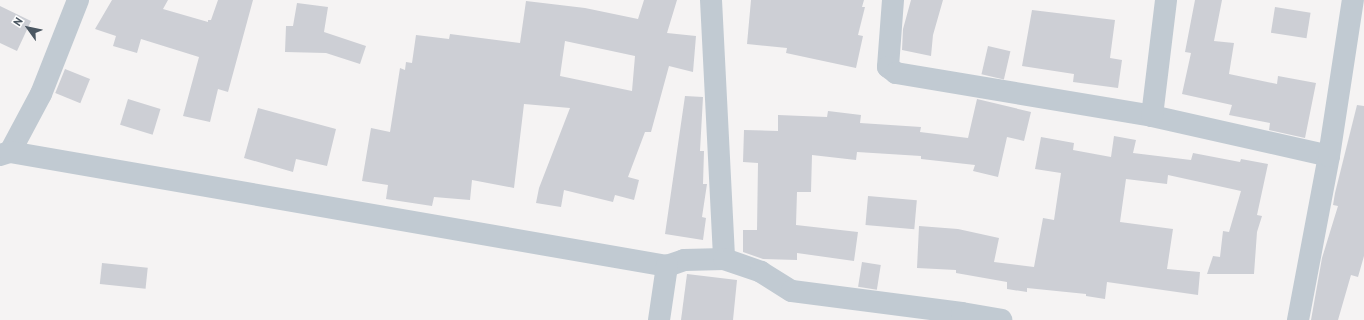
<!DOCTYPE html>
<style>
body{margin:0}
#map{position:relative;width:1364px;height:320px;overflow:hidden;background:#f5f3f3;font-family:"PT Sans",sans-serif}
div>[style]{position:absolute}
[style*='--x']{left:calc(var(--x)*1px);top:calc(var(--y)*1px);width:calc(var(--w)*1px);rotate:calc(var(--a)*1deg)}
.building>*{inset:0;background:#cdcfd5;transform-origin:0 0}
.minor>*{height:22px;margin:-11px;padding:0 11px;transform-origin:11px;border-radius:11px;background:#c1cad2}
span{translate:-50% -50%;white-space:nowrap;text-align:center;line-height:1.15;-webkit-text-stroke:3.5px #fff;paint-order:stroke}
.north{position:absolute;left:8px;top:8px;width:40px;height:40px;-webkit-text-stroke:3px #fff;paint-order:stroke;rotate:303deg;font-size:11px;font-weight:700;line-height:16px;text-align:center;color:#4a5661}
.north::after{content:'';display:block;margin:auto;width:14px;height:18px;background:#4a5661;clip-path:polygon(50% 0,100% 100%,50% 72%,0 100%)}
</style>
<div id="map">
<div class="building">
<i style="clip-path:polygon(112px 0,168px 0,163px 9px,208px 22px,208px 20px,211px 20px,218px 0,253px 0,228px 92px,218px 89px,210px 122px,183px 116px,199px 57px,141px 39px,137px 53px,113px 46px,116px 36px,95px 29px)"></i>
<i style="clip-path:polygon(evenodd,644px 0,677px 0,667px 33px,696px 36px,693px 72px,669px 66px,651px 132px,645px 132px,628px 177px,639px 180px,634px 200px,615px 195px,613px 202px,564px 190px,561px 207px,536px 203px,539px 188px,570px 108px,524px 104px,514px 188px,472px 180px,470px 200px,434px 197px,432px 206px,386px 199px,388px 185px,362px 181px,371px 128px,390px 132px,400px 68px,405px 70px,406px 62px,412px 63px,416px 35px,449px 39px,450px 34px,520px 43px,526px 1px,585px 8px,638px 19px,644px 0,565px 41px,635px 56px,632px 91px,560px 76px,565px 41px)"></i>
<i style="clip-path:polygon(751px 0,864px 0,862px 7px,865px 7px,858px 35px,863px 36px,856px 68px,786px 53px,787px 48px,747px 44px)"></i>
<i style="clip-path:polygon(911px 0,943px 0,933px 35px,931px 56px,902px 50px,903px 29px)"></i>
<i style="clip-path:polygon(1195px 0,1222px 0,1214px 41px,1234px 43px,1229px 74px,1277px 84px,1278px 76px,1316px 83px,1305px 138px,1269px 130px,1270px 123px,1229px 115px,1232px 105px,1182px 94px,1191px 53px,1185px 52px)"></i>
<i style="clip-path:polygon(297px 3px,328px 7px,324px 32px,366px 46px,360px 64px,326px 53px,285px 52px,286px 26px,293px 26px)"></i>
<i style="clip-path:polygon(0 6px,31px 21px,17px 51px,0 43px)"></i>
<i style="left:1275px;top:7px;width:36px;height:26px;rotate:9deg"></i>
<i style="clip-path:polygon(1032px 10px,1115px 20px,1110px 58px,1122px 60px,1118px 88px,1073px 82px,1074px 74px,1022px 66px)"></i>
<i style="left:988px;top:46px;width:23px;height:29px;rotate:13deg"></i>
<i style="left:65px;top:69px;width:27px;height:26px;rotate:22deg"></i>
<i style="clip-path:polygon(685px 96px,703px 97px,700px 151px,704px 151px,703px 184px,707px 184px,702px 217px,706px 218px,703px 240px,665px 234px)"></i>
<i style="left:128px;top:99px;width:34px;height:27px;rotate:17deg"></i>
<i style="clip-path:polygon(977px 99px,1031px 112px,1024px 141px,1007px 137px,998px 177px,973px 171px,975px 165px,921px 159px,921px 156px,857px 152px,856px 160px,812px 155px,811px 192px,797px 192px,796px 225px,858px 232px,854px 261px,797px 253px,797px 260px,763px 259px,743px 252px,743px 230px,757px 230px,758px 163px,743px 162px,744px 130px,778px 131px,778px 115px,827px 117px,828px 111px,861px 115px,860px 123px,921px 127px,920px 132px,968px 138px)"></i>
<i style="clip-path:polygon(1357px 105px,1364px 106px,1364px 256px,1358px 277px,1351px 275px,1338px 320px,1311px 320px,1322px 258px,1338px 206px,1333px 205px,1335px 193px)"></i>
<i style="clip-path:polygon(258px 108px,336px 129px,327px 166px,296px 159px,293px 172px,244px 158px)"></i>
<i style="clip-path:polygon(1114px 136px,1136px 140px,1133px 153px,1191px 160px,1193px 153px,1240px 162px,1241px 159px,1268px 164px,1257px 215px,1262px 216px,1257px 232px,1254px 274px,1207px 274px,1213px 256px,1220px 257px,1223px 231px,1229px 232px,1241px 191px,1168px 175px,1167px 184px,1126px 179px,1120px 222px,1173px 229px,1167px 269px,1200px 272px,1198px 295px,1107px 282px,1105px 299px,1086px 296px,1086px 294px,1027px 288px,1027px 292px,1007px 289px,1007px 282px,956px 273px,956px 270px,917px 268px,919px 226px,958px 229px,999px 238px,994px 262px,1034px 267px,1043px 218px,1054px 220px,1061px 173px,1035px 169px,1041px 137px,1074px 143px,1073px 150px,1111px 157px)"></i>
<i style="left:868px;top:196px;width:49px;height:29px;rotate:5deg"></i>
<i style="left:862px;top:262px;width:19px;height:25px;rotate:9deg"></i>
<i style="left:102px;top:263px;width:46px;height:21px;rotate:6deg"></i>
<i style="clip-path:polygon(687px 274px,737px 280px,733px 320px,681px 320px)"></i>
</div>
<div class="minor">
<i style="--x:711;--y:0;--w:259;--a:87.1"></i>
<i style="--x:893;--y:0;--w:67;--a:94.3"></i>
<i style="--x:888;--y:67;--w:10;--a:37"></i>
<i style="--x:896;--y:73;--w:260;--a:9.5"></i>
<i style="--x:1152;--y:116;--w:181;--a:12.7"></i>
<i style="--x:1152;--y:116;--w:117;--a:-83.1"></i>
<i style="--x:10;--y:152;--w:66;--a:-61.9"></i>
<i style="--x:41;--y:94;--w:101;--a:-68.5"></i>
<i style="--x:0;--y:155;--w:10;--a:-17"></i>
<i style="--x:10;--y:152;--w:667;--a:9.84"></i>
<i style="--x:667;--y:266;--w:18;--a:-19"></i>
<i style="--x:684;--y:260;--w:40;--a:-1.4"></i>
<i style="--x:724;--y:259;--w:39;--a:19"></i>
<i style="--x:761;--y:272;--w:36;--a:32"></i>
<i style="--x:792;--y:291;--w:171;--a:7.4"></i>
<i style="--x:962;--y:313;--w:40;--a:10"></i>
<i style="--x:659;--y:320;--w:55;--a:-81.6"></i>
<i style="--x:1298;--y:320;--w:167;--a:-79.3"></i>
<i style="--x:1329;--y:156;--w:158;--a:-81.3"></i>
</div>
<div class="north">N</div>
</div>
